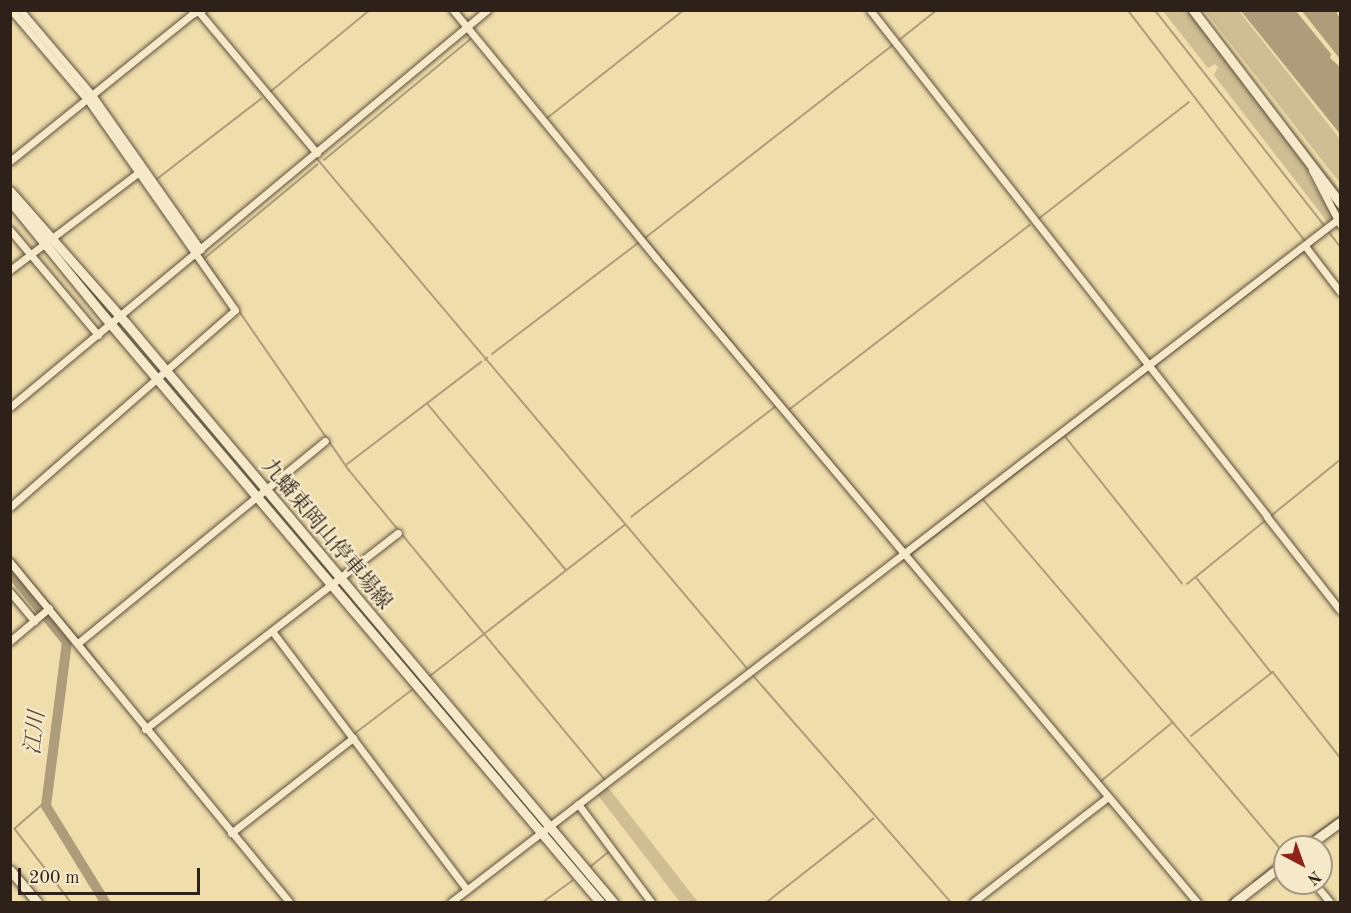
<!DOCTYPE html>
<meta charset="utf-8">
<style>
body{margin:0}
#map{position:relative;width:1351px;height:913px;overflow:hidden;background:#f0ddac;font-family:"Old Standard TT","Noto Serif JP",serif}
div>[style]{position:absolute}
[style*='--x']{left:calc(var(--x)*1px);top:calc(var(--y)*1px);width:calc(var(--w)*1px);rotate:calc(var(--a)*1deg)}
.green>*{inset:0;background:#cfbd93}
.water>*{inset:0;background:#ae9d7a}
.stream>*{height:1.5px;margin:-0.75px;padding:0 0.75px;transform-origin:0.75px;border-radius:0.75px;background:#ae9d7a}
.river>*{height:10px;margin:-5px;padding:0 5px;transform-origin:5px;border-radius:5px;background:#ae9d7a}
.roads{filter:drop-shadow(0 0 2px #5e503e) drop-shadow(0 0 2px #5e503e)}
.street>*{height:7px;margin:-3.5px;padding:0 3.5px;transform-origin:3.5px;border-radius:3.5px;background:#f5e9c9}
.secondary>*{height:9px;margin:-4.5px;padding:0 4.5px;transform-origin:4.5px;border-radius:4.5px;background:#f5e9c9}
span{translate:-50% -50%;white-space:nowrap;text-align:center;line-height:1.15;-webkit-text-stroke:4.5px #f5e9c9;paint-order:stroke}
.street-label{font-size:21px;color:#2e2119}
.water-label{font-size:22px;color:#5b4c3b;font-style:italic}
.frame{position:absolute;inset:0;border:12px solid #2e2119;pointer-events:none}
.north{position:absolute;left:1273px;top:835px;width:60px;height:60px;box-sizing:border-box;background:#f5e9c9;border:2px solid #a59983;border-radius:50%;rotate:139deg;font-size:16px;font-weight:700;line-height:24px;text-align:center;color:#2e2119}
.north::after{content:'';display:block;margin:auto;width:21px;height:27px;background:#8f2418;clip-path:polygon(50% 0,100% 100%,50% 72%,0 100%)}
.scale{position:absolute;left:18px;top:868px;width:182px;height:27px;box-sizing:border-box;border:3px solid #2e2119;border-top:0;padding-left:8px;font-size:18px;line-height:21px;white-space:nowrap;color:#2e2119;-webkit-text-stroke:4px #f5e9c9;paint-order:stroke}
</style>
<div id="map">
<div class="green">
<i style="clip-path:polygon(1163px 11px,1189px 11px,1308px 165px,1308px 176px,1333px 217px,1329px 224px,1214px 75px,1218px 67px,1215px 64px,1208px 68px)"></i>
<i style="clip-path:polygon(1197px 11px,1340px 190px,1340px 199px)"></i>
<i style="clip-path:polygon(1205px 11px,1239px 11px,1340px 139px,1340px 183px)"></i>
<i style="clip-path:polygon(607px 786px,698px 902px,680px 902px,597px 794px)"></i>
</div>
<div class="water">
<i style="clip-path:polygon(1241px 11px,1296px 11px,1331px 54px,1330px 58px,1340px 67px,1340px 134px)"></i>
<i style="clip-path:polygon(1302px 11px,1336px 11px,1340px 19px,1340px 59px)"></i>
</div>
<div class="stream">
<i style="--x:458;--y:10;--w:10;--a:53"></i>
<i style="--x:1128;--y:10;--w:291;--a:52.5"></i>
<i style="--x:1155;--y:10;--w:273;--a:51.8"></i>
<i style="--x:898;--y:41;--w:50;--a:-38.5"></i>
<i style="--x:270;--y:92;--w:129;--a:-39.4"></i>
<i style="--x:546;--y:119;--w:176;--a:-38.3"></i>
<i style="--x:573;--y:152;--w:518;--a:50.1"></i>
<i style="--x:315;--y:156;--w:670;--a:49.84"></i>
<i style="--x:324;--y:160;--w:190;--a:-39.5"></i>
<i style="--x:157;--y:179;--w:131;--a:-37.6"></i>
<i style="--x:1037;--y:220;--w:192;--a:-37.8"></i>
<i style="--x:1329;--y:232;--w:18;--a:52"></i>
<i style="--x:645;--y:238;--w:314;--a:-37.9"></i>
<i style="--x:1310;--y:246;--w:33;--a:-39"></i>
<i style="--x:1310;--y:247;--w:50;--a:53.1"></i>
<i style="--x:199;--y:252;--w:52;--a:55.1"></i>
<i style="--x:205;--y:258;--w:146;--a:-39.7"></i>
<i style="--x:238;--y:309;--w:196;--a:55.4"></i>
<i style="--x:349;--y:470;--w:402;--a:50.4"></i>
<i style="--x:492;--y:354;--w:183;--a:-37.2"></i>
<i style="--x:485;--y:360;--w:3;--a:-45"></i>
<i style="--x:1153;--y:367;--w:190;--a:-37.5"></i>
<i style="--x:427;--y:403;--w:217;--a:50.2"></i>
<i style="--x:790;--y:409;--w:302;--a:-37.5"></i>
<i style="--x:1065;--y:436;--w:188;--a:51.5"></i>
<i style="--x:346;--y:465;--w:170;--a:-37.3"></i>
<i style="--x:983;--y:499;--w:466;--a:49.6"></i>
<i style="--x:1271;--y:516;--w:89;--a:-39.1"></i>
<i style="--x:631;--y:517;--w:181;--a:-37.4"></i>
<i style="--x:910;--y:555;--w:302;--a:-37.7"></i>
<i style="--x:10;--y:556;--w:108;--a:50.3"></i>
<i style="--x:911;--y:556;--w:16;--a:50"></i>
<i style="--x:883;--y:574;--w:23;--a:-38"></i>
<i style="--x:1196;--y:577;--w:121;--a:51.7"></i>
<i style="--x:1187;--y:584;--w:102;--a:-39"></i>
<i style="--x:82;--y:642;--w:49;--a:52.4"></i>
<i style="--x:752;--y:674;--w:303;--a:48.9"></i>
<i style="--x:430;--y:676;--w:247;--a:-37.8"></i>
<i style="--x:742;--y:682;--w:20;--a:-37"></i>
<i style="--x:354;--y:734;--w:73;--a:-37.2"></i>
<i style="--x:1191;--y:736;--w:104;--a:-38"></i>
<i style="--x:1273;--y:672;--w:108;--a:51.8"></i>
<i style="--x:1100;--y:782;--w:94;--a:-39.4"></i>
<i style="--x:46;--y:802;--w:41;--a:138.9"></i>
<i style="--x:15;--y:829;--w:92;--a:52.5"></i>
<i style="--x:1298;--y:847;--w:52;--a:-36.4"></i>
<i style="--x:590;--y:867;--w:26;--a:-39"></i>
<i style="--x:1253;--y:882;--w:41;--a:-39.1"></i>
<i style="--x:543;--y:902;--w:36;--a:-36"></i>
<i style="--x:767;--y:902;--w:135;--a:-38.1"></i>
<i style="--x:1228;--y:902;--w:6;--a:-39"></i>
</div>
<div class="river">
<i style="--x:10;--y:572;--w:90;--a:50.8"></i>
<i style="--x:67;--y:642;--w:165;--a:97.3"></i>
<i style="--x:46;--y:806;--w:113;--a:58.4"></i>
</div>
<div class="roads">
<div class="street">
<i style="--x:20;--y:10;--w:111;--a:49.7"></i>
<i style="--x:92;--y:95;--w:189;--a:54.9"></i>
<i style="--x:453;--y:10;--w:320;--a:50.7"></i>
<i style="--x:656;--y:258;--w:841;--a:49.97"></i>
<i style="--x:870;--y:10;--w:643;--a:51.88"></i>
<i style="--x:199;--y:12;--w:184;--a:50.1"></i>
<i style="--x:10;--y:161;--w:234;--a:-38.9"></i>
<i style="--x:192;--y:14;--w:11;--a:-22"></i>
<i style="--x:1312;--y:170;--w:61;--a:62.6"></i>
<i style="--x:10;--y:230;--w:137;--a:50"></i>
<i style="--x:1305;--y:246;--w:58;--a:52.7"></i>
<i style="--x:10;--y:270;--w:162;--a:-37.2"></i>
<i style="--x:10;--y:407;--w:621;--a:-39.77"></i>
<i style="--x:10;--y:507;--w:299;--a:-41.2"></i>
<i style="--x:235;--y:310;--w:251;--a:-125"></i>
<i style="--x:91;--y:104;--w:123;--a:-130.4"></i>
<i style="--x:1267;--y:517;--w:118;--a:51.9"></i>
<i style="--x:10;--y:562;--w:440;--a:50.6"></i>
<i style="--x:10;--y:592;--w:38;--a:50"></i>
<i style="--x:272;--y:631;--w:324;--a:53"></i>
<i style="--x:10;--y:641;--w:51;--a:-40.2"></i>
<i style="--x:78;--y:643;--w:319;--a:-39.3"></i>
<i style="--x:145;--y:729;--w:320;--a:-37.8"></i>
<i style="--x:578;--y:804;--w:122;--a:53.3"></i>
<i style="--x:231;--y:833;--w:155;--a:-37.9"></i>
<i style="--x:1314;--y:883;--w:25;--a:50"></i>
<i style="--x:451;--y:902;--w:1118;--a:-37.59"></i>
<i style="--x:973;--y:902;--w:171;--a:-37.9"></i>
</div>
<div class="secondary">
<i style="--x:1193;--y:10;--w:243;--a:52.7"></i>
<i style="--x:10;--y:191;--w:176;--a:48.7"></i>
<i style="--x:126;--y:323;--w:757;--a:49.93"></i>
<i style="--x:10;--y:201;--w:147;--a:50.8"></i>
<i style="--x:103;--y:315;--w:769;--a:49.75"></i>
<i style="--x:1306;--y:847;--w:42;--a:-36.3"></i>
<i style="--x:10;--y:870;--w:42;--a:49.8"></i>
<i style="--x:1235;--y:902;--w:63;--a:-38"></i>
</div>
</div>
<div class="street-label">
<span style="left:326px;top:535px;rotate:50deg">九蟠東岡山停車場線</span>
</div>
<div class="water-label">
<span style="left:36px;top:733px;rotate:-83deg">江川</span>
</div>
<div class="frame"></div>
<div class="north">N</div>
<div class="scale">200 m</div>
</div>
